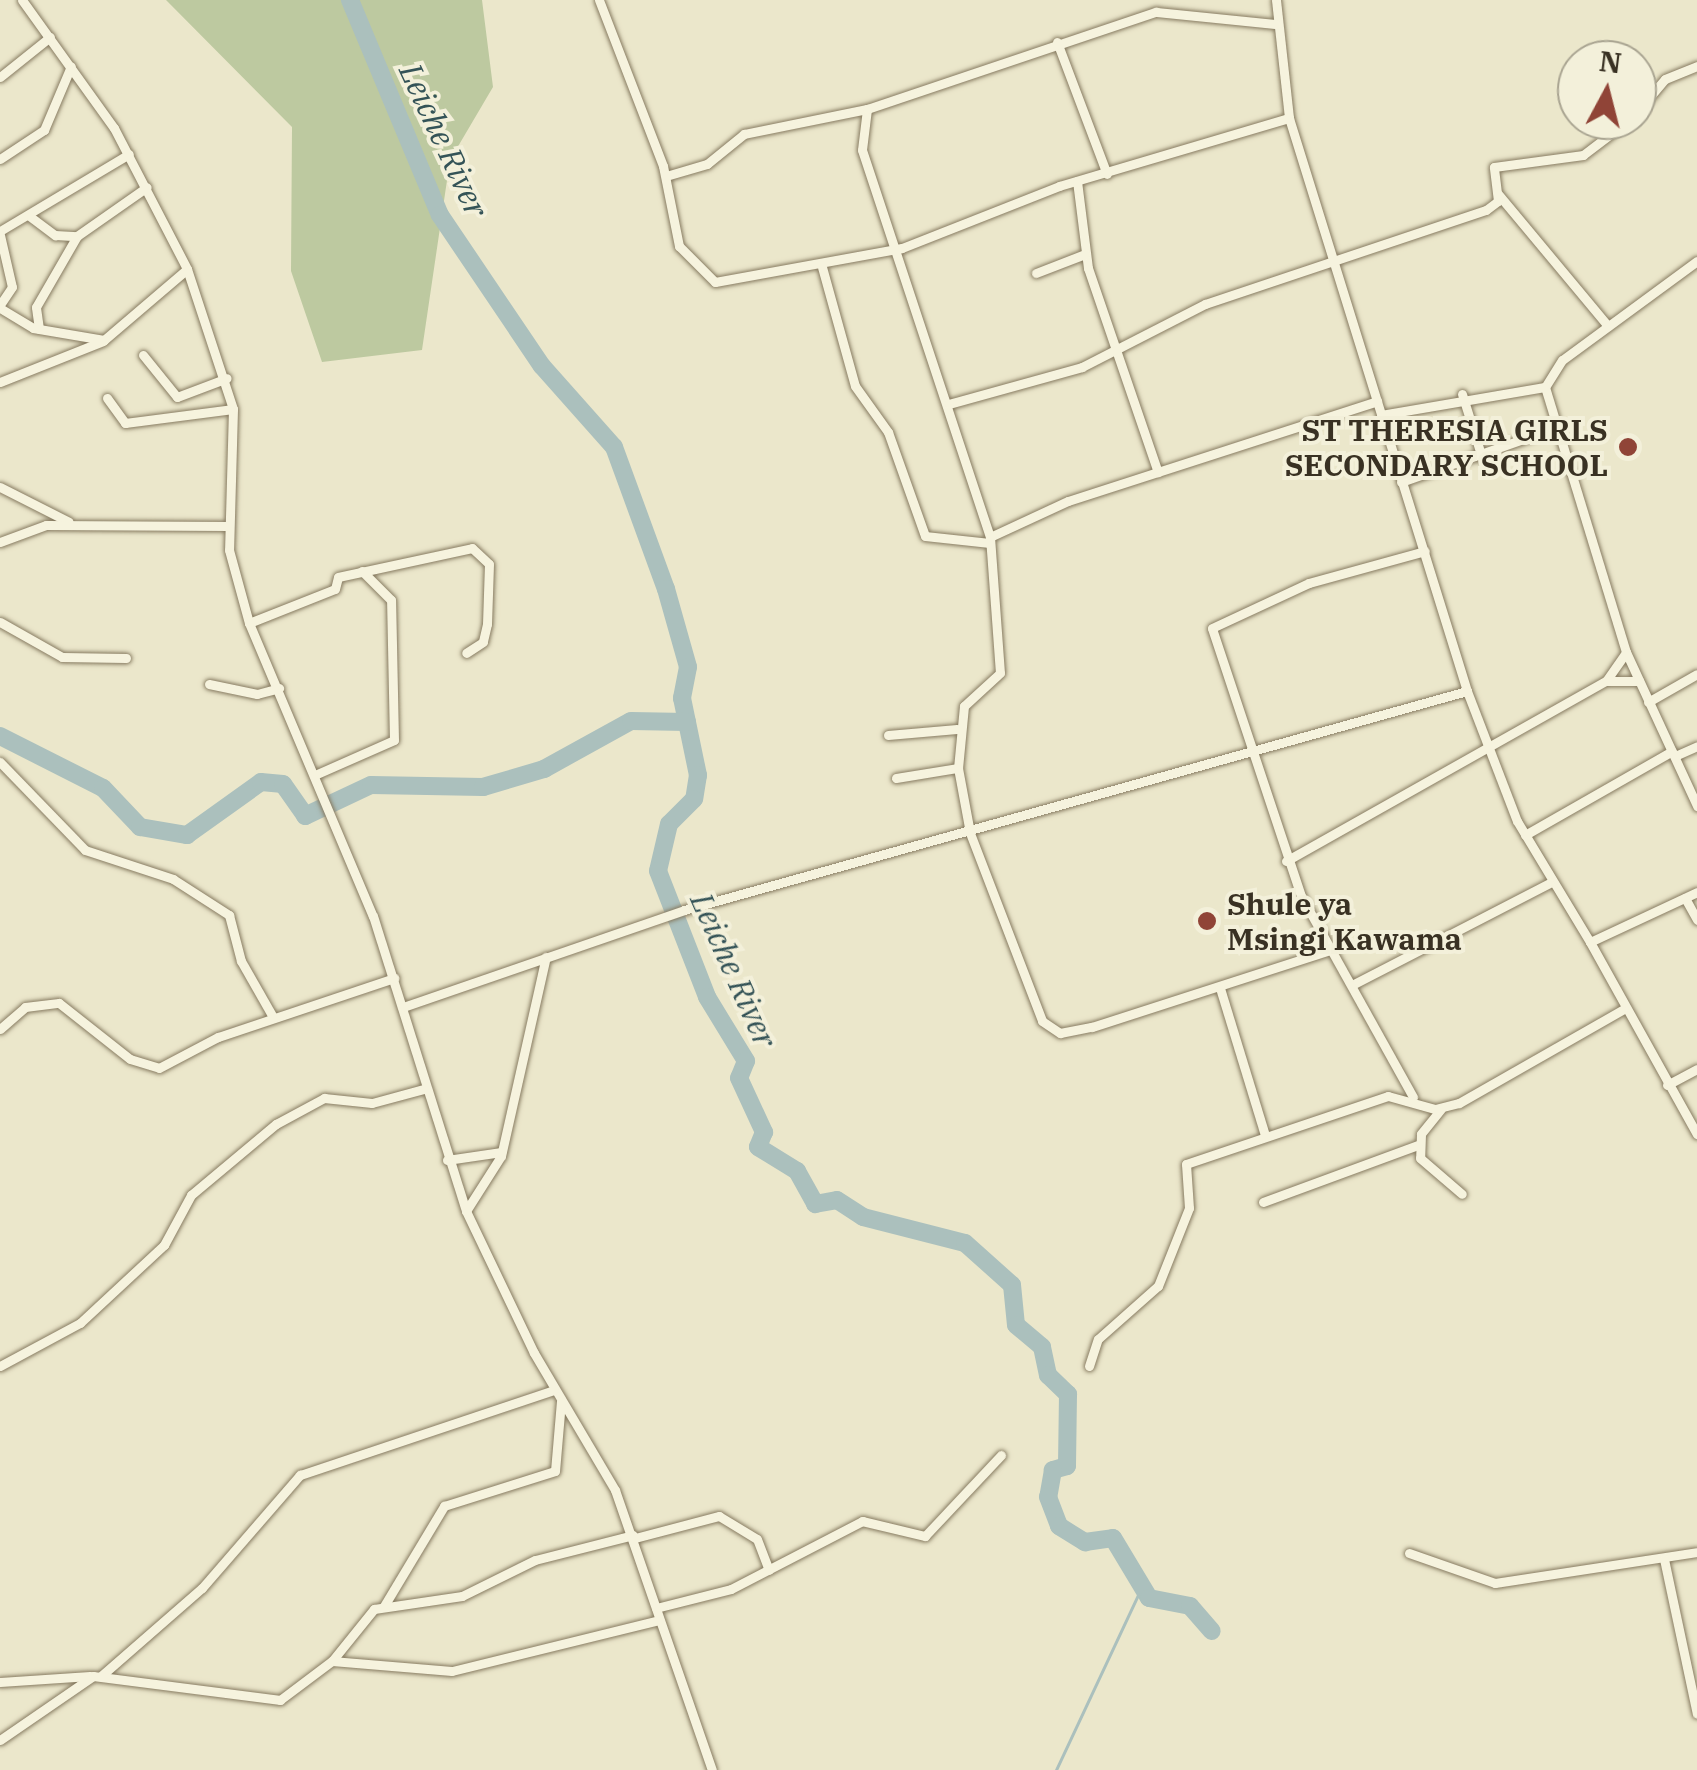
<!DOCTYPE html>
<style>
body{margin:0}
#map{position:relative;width:1697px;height:1770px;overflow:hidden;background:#ebe7cb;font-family:"IBM Plex Serif",serif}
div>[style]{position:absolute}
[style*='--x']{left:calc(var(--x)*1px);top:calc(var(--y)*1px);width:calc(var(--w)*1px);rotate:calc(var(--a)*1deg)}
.green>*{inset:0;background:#bdc9a0}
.stream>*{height:2.5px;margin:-1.25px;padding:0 1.25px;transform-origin:1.25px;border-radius:1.25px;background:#abc0bd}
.river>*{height:18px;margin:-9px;padding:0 9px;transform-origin:9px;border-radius:9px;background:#abc0bd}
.roads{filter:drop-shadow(0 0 2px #877b61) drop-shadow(0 0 2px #877b61)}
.street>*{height:9px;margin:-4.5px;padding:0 4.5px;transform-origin:4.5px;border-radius:4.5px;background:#f6f3de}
.dots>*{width:28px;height:28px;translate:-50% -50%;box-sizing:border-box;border:5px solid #f3f0da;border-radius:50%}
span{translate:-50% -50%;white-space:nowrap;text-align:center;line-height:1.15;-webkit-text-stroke:8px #f3f0da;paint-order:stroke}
.poi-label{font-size:30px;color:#393123;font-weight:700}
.right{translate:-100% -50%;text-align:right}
.left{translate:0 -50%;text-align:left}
.water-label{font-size:32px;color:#345357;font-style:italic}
.north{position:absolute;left:1557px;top:40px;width:100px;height:100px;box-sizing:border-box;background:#f3f0da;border:2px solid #a9a491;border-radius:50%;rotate:7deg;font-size:28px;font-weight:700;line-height:40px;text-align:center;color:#393123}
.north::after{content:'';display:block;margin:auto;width:35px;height:45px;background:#904437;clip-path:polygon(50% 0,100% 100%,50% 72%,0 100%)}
</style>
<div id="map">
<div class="green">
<i style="clip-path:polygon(166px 0,482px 0,493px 87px,450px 160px,422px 350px,322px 362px,291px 271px,292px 127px)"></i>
</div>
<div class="stream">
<i style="--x:1056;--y:1770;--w:203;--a:-64.9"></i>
</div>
<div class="river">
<i style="--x:350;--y:0;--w:233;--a:67.3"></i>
<i style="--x:440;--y:215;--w:182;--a:56"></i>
<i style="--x:542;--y:366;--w:108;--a:48.4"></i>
<i style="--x:614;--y:447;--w:151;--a:69.9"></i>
<i style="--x:666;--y:589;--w:81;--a:74.2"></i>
<i style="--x:688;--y:667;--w:32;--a:101"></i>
<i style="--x:682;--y:698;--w:79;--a:78.3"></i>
<i style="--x:698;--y:775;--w:24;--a:99"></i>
<i style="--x:694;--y:799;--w:35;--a:135"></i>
<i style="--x:669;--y:824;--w:48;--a:103.2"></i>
<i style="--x:658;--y:871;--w:135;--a:68.7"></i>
<i style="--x:707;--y:997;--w:75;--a:58.6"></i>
<i style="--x:746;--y:1061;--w:18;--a:112"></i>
<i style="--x:739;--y:1078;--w:60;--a:65.2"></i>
<i style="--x:764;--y:1132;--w:16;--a:112"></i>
<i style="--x:758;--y:1147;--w:46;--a:31.6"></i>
<i style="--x:797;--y:1171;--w:38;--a:61"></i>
<i style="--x:815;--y:1204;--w:22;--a:-10"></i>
<i style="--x:837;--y:1200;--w:31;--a:33"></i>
<i style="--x:863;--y:1217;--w:105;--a:14.3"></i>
<i style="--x:965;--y:1243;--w:63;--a:41.8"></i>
<i style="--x:1012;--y:1285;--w:40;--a:84.3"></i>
<i style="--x:1016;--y:1325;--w:34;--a:40"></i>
<i style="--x:1042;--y:1347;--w:29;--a:78"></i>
<i style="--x:1048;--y:1375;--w:28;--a:44"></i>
<i style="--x:1068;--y:1394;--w:72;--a:90.8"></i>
<i style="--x:1067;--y:1466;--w:15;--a:164"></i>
<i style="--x:1053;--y:1470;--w:27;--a:100"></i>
<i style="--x:1048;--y:1497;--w:31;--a:69"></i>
<i style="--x:1059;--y:1526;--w:31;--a:32"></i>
<i style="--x:1085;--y:1542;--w:28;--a:-8"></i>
<i style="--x:1113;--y:1538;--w:70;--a:59"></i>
<i style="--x:1149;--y:1598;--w:42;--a:11"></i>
<i style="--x:1190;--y:1606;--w:33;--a:49"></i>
<i style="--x:0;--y:736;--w:115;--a:26.8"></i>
<i style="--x:103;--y:788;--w:54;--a:46.5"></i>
<i style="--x:140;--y:827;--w:48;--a:9.7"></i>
<i style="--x:187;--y:835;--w:91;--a:-35.6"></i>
<i style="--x:261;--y:782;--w:22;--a:5"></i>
<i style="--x:283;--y:784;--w:39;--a:55"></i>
<i style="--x:305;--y:816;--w:73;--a:-25.2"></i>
<i style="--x:371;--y:785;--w:112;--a:1"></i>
<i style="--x:483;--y:787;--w:64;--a:-16.4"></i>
<i style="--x:544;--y:769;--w:99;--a:-28.9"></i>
<i style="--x:631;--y:721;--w:56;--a:1"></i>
</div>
<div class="roads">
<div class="street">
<i style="--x:22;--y:0;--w:158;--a:54.3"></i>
<i style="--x:114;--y:128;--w:159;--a:62.6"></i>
<i style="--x:187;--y:269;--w:147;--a:71.8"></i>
<i style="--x:233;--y:409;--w:141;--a:91.6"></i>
<i style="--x:229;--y:550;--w:76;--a:74.7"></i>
<i style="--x:249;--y:623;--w:318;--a:67.1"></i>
<i style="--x:373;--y:916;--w:309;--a:72.5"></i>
<i style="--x:466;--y:1211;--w:157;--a:64.4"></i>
<i style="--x:534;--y:1353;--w:159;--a:59.4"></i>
<i style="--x:615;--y:1490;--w:296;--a:70.9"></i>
<i style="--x:599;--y:0;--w:178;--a:68.9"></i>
<i style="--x:663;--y:166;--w:82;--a:78.7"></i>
<i style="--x:679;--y:246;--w:51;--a:45"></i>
<i style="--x:715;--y:282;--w:190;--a:-10.3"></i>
<i style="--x:902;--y:248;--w:169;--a:-21.5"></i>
<i style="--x:1059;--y:186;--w:240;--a:-16.5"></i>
<i style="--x:1276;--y:0;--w:119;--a:83.7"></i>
<i style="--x:1289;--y:118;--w:600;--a:72.74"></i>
<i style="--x:1467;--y:691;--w:139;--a:69"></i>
<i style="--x:1517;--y:821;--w:141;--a:58.9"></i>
<i style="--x:1590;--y:942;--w:118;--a:-25"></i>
<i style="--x:1057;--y:42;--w:141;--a:69.3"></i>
<i style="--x:0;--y:77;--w:64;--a:-38.7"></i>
<i style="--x:867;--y:109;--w:41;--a:97"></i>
<i style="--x:862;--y:150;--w:408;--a:71.7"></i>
<i style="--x:990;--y:537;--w:136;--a:85.8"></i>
<i style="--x:1000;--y:673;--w:49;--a:137.5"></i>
<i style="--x:964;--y:706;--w:62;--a:95.5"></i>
<i style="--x:958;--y:768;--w:66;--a:79.5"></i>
<i style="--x:970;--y:833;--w:201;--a:69"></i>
<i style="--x:1042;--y:1021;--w:22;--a:34"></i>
<i style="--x:1060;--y:1033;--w:33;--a:-11"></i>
<i style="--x:1092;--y:1027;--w:250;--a:-17.9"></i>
<i style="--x:1637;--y:112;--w:43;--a:-49.7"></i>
<i style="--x:1665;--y:79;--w:35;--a:-22"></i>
<i style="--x:0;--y:159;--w:53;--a:-33.4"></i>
<i style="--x:44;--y:130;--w:69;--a:-67.1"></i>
<i style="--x:666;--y:176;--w:43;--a:-16.3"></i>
<i style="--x:707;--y:164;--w:48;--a:-39"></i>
<i style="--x:744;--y:134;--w:126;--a:-11.5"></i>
<i style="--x:867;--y:109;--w:305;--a:-18.6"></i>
<i style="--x:1156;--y:12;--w:120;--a:5.8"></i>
<i style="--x:1077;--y:181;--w:88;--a:82.8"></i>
<i style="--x:1088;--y:268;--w:216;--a:71.1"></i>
<i style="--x:1498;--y:194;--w:172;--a:50.2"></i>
<i style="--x:28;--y:215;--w:34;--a:37"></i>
<i style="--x:55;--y:235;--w:22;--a:3"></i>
<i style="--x:0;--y:231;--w:150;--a:-30.8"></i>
<i style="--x:0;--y:235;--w:53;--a:77"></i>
<i style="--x:12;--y:287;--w:22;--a:124"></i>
<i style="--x:1697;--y:261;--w:167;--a:143.7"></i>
<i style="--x:1562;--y:360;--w:32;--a:122"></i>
<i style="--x:1545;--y:387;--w:277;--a:73"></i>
<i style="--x:1626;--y:652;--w:170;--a:65.2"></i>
<i style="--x:822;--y:267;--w:123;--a:74.5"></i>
<i style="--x:855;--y:386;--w:57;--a:54.3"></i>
<i style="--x:888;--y:432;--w:110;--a:70.4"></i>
<i style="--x:925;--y:536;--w:65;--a:6.1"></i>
<i style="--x:1036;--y:273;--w:53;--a:-21.2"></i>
<i style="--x:0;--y:308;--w:39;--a:31"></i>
<i style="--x:33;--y:328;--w:72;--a:9.6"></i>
<i style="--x:104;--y:340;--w:109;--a:-40.5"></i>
<i style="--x:39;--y:329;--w:22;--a:-98"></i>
<i style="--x:36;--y:307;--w:82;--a:-60"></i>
<i style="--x:77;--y:236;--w:85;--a:-35"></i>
<i style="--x:143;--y:355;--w:54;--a:51"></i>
<i style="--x:177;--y:397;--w:53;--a:-20.8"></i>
<i style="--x:0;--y:382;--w:111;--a:-21.7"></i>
<i style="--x:1462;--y:394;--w:67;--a:72.6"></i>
<i style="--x:107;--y:398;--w:31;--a:54"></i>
<i style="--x:125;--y:423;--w:109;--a:-7.4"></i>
<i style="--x:949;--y:404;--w:138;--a:-15.5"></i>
<i style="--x:1082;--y:367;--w:138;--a:-27.1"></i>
<i style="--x:1205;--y:304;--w:296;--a:-18.5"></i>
<i style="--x:1486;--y:210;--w:15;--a:-37"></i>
<i style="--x:1498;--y:201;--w:34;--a:-97"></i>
<i style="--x:1494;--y:167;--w:90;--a:-7.7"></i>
<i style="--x:1583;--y:155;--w:58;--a:-37.3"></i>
<i style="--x:1381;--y:415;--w:166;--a:-9.7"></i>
<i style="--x:1401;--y:482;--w:162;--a:-19.4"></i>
<i style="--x:0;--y:487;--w:77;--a:26.9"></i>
<i style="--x:990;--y:537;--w:86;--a:-24.8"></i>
<i style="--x:1068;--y:501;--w:325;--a:-17.9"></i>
<i style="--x:0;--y:542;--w:49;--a:-20.3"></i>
<i style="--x:46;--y:525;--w:183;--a:0.3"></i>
<i style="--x:0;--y:622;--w:71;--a:29.4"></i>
<i style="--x:62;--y:657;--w:64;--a:0.9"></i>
<i style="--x:249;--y:623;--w:92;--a:-21.6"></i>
<i style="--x:335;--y:589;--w:12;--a:-76"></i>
<i style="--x:338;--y:577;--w:137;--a:-12.2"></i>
<i style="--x:472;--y:548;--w:23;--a:43"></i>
<i style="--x:489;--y:564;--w:60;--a:91.9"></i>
<i style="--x:487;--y:624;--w:18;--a:103"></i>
<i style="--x:483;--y:642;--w:20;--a:147"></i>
<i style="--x:1607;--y:681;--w:32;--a:0"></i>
<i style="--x:209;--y:684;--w:49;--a:11.8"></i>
<i style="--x:257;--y:694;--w:23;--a:-15"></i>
<i style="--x:1648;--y:702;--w:56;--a:-29.7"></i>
<i style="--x:888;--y:735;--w:69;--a:-5"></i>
<i style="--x:1675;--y:756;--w:24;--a:-24"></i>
<i style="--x:0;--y:762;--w:122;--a:46"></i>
<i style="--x:85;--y:850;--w:93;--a:18.2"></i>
<i style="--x:173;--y:879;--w:67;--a:32.7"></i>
<i style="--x:229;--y:915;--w:48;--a:75.4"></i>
<i style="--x:241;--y:961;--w:64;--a:60.3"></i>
<i style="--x:317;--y:774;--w:84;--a:-23.8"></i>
<i style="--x:394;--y:740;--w:140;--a:-91.2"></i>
<i style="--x:391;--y:600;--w:41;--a:-135"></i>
<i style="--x:896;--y:778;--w:63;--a:-9.2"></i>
<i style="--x:1525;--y:835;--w:169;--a:-29.7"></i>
<i style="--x:1286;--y:861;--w:367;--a:-29.4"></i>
<i style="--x:1606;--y:681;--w:35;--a:-55"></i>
<i style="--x:1685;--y:898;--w:25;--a:61"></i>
<i style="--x:1590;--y:942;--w:220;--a:60.9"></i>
<i style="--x:1354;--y:984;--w:220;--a:-27.3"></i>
<i style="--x:1220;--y:988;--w:154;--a:73"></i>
<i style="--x:403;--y:1007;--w:297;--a:-19"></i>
<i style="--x:684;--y:910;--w:813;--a:-15.63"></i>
<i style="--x:0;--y:1029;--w:33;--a:-41"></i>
<i style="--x:25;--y:1007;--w:34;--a:-7"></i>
<i style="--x:59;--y:1003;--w:90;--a:38.3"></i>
<i style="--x:130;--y:1059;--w:30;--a:17"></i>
<i style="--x:159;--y:1068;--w:67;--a:-27.7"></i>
<i style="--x:218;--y:1037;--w:186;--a:-18.5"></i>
<i style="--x:1667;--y:1085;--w:34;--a:-28"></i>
<i style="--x:1413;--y:1097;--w:230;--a:-119.1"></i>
<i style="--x:1301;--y:896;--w:282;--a:-108.4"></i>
<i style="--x:1212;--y:628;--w:107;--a:-24.9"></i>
<i style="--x:1309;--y:583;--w:120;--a:-15.4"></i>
<i style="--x:1441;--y:1109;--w:32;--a:129"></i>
<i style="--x:1421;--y:1134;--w:24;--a:92"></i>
<i style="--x:1420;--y:1158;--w:55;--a:40.6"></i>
<i style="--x:447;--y:1160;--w:55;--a:-8.4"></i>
<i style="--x:1263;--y:1202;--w:165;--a:-20.2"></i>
<i style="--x:466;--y:1211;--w:65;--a:-57.5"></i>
<i style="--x:501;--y:1156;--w:204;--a:-77.3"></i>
<i style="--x:0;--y:1366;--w:91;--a:-28.3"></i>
<i style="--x:80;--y:1323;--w:115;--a:-42.9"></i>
<i style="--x:164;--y:1245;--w:57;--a:-61.6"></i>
<i style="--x:191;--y:1195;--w:111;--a:-39.9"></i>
<i style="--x:276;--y:1124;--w:55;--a:-28.4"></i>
<i style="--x:324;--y:1098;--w:48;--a:5.9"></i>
<i style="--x:372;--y:1103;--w:54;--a:-15.1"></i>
<i style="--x:1089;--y:1366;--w:28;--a:-72"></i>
<i style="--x:1098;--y:1339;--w:80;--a:-41.5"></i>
<i style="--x:1158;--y:1286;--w:84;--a:-68.3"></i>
<i style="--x:1189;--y:1208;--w:44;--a:-93.9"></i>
<i style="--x:1186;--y:1164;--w:213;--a:-18.6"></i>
<i style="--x:1388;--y:1096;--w:49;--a:15.5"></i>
<i style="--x:1435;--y:1109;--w:25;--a:-14"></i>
<i style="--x:1459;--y:1103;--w:188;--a:-29.7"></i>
<i style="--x:635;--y:1538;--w:87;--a:-14.7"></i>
<i style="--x:719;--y:1516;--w:44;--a:31.2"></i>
<i style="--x:757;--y:1539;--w:33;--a:69"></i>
<i style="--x:1409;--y:1553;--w:91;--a:19.2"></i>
<i style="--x:1495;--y:1583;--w:204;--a:-8.7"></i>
<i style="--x:1664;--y:1559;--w:158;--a:78"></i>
<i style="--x:384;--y:1606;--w:117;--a:-59"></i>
<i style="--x:444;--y:1506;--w:116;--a:-17.5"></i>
<i style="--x:555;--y:1471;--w:70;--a:-85.1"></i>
<i style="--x:656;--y:1608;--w:77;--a:-14.2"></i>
<i style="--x:731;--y:1589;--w:148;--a:-27.4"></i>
<i style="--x:862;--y:1521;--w:65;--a:13.4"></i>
<i style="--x:925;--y:1536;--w:111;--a:-46.8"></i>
<i style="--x:332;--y:1661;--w:120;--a:4.8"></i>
<i style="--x:452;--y:1671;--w:213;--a:-13.8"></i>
<i style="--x:101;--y:1676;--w:134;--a:-41.1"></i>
<i style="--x:202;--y:1588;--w:150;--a:-49.1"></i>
<i style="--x:300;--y:1475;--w:268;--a:-18.5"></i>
<i style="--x:0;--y:1682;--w:90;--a:-3.8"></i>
<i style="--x:0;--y:1740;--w:113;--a:-34.5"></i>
<i style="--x:93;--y:1676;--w:189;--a:7.3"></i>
<i style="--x:280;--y:1700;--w:65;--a:-36.9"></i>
<i style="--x:332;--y:1661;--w:67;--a:-51.1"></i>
<i style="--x:374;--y:1609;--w:89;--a:-8.4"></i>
<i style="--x:462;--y:1596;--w:81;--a:-26.3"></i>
<i style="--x:535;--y:1560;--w:101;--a:-14.3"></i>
</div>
</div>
<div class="dots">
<i style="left:1628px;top:447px;background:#904437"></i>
<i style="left:1207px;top:921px;background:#904437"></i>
</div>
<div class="poi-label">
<span class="right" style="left:1608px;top:447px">ST THERESIA GIRLS<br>SECONDARY SCHOOL</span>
<span class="left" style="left:1227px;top:921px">Shule ya<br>Msingi Kawama</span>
</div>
<div class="water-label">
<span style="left:444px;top:140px;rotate:65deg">Leiche River</span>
<span style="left:734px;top:970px;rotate:66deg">Leiche River</span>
</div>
<div class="north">N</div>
</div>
